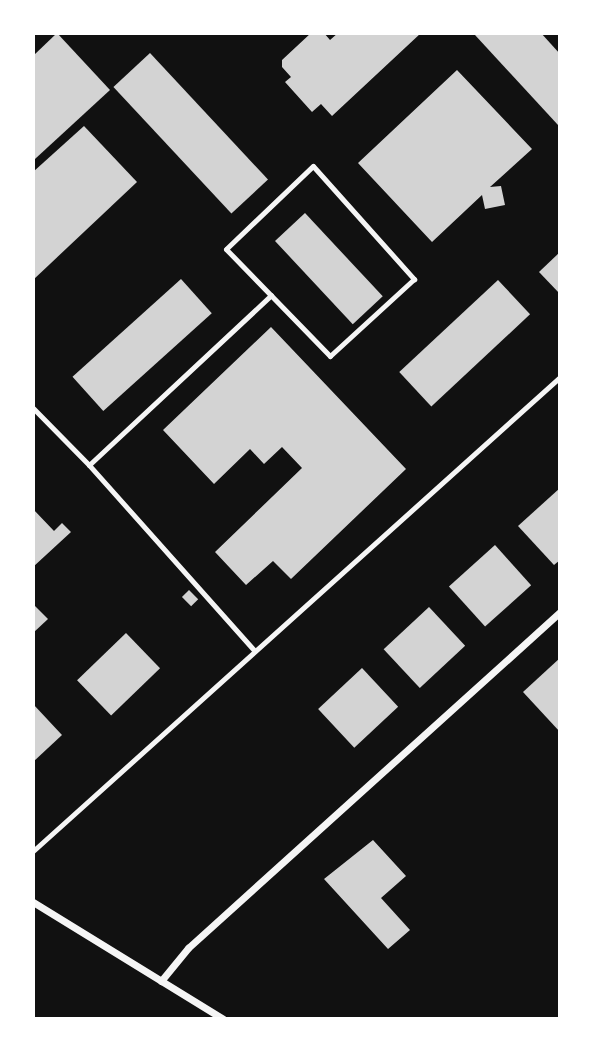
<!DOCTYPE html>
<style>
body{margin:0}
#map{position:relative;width:593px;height:1052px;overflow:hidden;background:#111;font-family:"IBM Plex Sans",sans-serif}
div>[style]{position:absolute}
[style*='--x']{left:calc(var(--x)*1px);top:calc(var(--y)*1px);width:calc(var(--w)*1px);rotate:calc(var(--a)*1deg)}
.building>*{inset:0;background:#d3d3d3;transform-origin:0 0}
.service>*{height:5px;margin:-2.5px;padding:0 2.5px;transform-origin:2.5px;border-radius:2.5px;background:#f5f5f5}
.minor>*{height:7px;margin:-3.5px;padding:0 3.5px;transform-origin:3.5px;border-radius:3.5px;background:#f5f5f5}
span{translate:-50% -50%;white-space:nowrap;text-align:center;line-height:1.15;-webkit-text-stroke:5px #fff;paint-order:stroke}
.frame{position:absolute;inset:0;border:35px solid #fff;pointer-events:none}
</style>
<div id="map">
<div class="building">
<i style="clip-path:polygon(57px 33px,110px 90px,35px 159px,33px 56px)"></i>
<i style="clip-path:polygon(311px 33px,324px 33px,330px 40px,338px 33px,421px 33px,332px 116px,321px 104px,312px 112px,285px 82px,291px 77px,282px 67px,282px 60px)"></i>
<i style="clip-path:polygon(541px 33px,560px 54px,558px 125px,475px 35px)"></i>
<i style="left:150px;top:53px;width:173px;height:50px;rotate:47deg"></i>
<i style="clip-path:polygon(457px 70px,532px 149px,490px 187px,501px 186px,505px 205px,485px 209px,482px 195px,432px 242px,358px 163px)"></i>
<i style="clip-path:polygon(84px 126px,137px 182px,33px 280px,33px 172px)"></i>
<i style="left:305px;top:213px;width:114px;height:41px;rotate:47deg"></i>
<i style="clip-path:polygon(560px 252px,560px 294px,539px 272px)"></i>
<i style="left:181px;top:279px;width:46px;height:146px;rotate:48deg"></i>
<i style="left:498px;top:280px;width:47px;height:135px;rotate:47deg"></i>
<i style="clip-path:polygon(271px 327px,406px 469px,291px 579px,273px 561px,246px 585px,215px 552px,302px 468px,282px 447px,264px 464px,250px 449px,214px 484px,163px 430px)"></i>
<i style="clip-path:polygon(560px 488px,560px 560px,554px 565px,518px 526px)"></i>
<i style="clip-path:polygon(33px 509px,54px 531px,62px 523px,71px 532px,33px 567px)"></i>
<i style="left:495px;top:545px;width:54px;height:62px;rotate:48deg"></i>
<i style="left:189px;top:590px;width:13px;height:10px;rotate:45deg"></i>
<i style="clip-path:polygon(33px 604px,48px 619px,33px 633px)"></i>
<i style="left:429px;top:607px;width:53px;height:62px;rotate:47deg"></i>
<i style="left:126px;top:633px;width:49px;height:68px;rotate:46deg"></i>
<i style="clip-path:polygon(560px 658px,560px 732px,523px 692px)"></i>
<i style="left:362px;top:668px;width:53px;height:60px;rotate:47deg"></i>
<i style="clip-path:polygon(33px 704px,62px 735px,33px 762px)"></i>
<i style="clip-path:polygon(373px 840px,406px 876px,381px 898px,410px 930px,388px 949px,324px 879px)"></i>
</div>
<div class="service">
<i style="--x:313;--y:166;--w:152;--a:48.2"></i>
<i style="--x:414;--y:279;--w:114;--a:137.5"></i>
<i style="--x:330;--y:356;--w:149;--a:-134.2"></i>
<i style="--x:226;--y:249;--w:120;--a:-43.7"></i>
<i style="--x:33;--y:408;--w:80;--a:45.5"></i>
<i style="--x:253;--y:649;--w:246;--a:-131.7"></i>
<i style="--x:89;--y:465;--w:249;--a:-43"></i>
<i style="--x:33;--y:851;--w:709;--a:-41.97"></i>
</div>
<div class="minor">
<i style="--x:33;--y:902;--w:223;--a:31.6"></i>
<i style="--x:161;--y:981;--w:43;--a:-50.7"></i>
<i style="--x:188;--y:948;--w:501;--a:-42.09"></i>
</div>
<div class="frame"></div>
</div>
